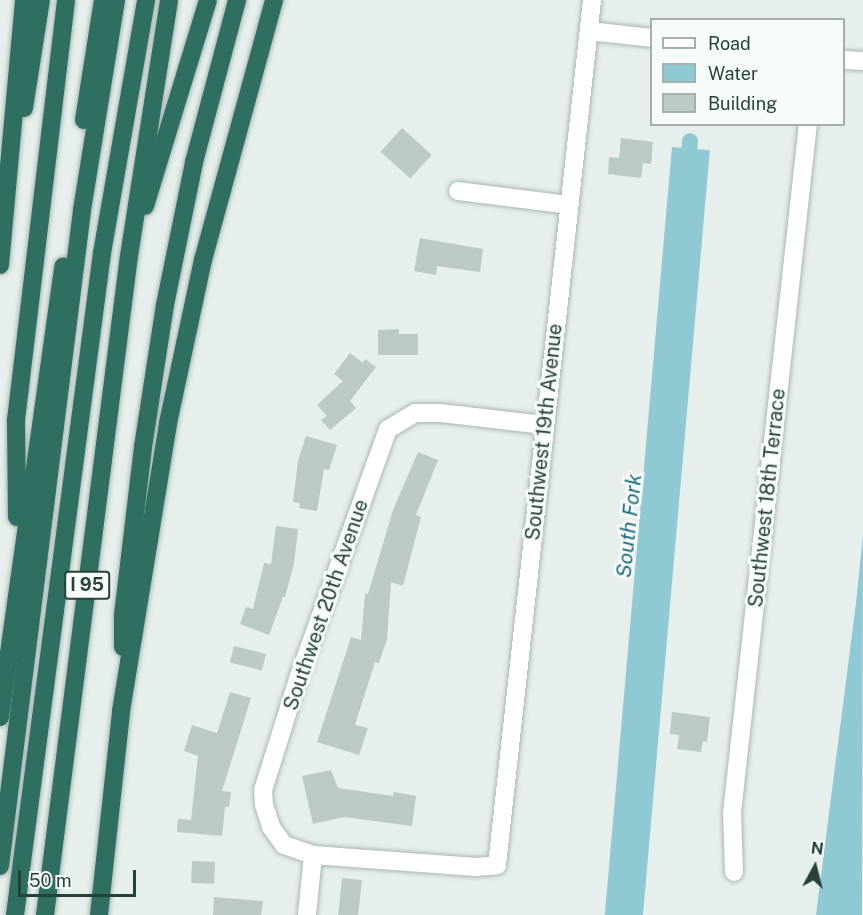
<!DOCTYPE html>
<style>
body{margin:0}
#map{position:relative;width:863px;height:915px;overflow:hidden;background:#e6efeb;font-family:"Public Sans",sans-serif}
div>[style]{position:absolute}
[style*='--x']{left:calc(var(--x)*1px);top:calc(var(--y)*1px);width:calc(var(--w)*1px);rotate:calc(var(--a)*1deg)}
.water>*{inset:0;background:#8ec9d4;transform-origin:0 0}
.canal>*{height:16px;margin:-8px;padding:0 8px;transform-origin:8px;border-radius:8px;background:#8ec9d4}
.building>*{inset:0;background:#bbcac4;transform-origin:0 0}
.roads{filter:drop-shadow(0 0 2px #a8b8b2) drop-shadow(0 0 2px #a8b8b2)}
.minor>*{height:18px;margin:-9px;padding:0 9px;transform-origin:9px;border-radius:9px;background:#fff}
.highway>*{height:18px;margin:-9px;padding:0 9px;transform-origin:9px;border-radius:9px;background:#2f6f62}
span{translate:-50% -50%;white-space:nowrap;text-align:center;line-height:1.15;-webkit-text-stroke:6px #f7fbf9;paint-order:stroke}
.shield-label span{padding:2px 4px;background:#f7fbf9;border:2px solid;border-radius:4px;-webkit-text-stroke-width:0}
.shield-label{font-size:18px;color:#24423a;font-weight:700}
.street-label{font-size:20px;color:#24423a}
.water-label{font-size:21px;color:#1c6f80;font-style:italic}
.legend{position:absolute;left:650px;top:18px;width:195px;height:108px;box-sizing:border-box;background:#f7fbf9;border:2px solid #a3b1ad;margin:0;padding:8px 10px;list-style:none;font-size:18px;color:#24423a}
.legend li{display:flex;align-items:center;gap:12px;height:30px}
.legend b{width:30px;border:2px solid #a3b1ad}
.north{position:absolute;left:785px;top:837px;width:60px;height:60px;-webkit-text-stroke:4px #f7fbf9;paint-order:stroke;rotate:7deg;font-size:16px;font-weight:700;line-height:24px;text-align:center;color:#24423a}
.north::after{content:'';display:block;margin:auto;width:21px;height:27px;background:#24423a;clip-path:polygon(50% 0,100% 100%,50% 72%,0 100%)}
.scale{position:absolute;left:18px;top:870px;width:118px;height:27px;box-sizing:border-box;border:3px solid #24423a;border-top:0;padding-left:8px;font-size:18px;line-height:21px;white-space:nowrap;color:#24423a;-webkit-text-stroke:4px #f7fbf9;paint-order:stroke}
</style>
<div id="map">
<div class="water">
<i style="left:672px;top:147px;width:38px;height:773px;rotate:5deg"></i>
<i style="clip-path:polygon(863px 535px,862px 915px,816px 915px,856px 603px)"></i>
</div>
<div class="canal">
<i style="--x:687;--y:170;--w:29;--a:-84"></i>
</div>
<div class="building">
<i style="left:402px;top:128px;width:40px;height:32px;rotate:42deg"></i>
<i style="clip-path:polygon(621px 138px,653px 142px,651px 164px,643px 163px,641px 178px,608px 174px,609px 157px,619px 158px)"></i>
<i style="clip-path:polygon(420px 238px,483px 249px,480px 272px,437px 266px,436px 275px,414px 271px)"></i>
<i style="clip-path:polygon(399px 329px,399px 334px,418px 334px,418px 355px,378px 355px,378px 330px)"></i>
<i style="clip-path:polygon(350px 353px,363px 363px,365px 359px,376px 367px,350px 401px,356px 408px,330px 430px,321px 420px,327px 416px,317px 405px,343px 381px,334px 374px)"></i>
<i style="clip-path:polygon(306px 436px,337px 445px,329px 470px,324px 469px,317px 511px,299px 508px,300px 503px,293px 502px,298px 461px)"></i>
<i style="clip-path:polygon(418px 452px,438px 460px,416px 515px,421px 517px,403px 586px,391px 582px,387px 639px,379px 663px,375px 662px,355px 725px,368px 728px,359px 755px,317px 742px,351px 637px,361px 640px,365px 594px,368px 594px,393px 510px)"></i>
<i style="clip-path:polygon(276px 526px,298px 529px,294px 564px,285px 597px,283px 597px,269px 635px,240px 624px,246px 607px,253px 609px,264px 563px,271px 564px)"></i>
<i style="left:234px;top:646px;width:33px;height:17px;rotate:14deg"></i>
<i style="clip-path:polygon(230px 692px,251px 698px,222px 791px,231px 792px,229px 807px,225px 807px,222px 836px,177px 832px,178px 819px,191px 820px,198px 756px,184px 751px,192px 725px,217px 733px)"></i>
<i style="clip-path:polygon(672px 712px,710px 717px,707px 742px,703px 741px,701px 752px,677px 749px,679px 735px,670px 734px)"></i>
<i style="clip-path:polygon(331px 770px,338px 788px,393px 796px,394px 792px,416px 796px,412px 826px,344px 817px,313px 824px,302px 776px)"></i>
<i style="left:192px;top:861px;width:23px;height:22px;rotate:2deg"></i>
<i style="left:342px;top:878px;width:20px;height:37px;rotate:6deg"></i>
<i style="clip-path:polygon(214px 897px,263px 901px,261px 915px,213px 915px)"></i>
</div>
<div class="roads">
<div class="minor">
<i style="--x:589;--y:31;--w:63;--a:6.3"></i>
<i style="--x:844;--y:60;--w:19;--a:3"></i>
<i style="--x:458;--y:191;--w:112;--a:7.2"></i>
<i style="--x:544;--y:425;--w:105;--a:-173.4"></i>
<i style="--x:440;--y:413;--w:25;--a:180"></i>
<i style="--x:415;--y:413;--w:31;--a:149"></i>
<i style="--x:388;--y:429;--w:263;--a:109.8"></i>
<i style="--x:299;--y:676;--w:120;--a:107.5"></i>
<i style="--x:263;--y:790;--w:15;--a:86"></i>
<i style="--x:264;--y:805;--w:23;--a:72"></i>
<i style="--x:271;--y:827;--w:22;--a:54"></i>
<i style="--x:284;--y:845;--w:31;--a:19"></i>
<i style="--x:313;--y:855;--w:163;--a:4.2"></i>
<i style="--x:476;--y:867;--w:21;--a:-5"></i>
<i style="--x:497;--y:865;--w:870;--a:-83.73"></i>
<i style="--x:734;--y:872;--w:59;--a:-91.9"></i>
<i style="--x:732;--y:813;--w:693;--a:-83.71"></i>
<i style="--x:307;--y:915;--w:60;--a:-84.3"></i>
</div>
<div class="highway">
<i style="--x:24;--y:108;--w:109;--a:-81.1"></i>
<i style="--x:84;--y:120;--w:121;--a:-81"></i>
<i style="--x:145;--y:206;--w:215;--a:-73"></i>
<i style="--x:0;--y:265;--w:266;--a:-84.8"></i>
<i style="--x:17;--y:517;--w:97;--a:-90.6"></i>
<i style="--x:16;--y:420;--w:423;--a:-83.2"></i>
<i style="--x:123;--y:647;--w:32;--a:-90"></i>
<i style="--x:123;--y:615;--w:169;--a:-83.2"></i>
<i style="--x:143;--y:447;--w:144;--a:-81.2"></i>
<i style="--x:165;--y:305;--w:146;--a:-78.5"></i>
<i style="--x:194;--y:162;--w:168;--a:-75.1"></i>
<i style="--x:0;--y:717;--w:455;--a:-82"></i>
<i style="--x:0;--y:866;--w:661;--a:-82.87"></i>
<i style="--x:82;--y:210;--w:213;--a:-80.8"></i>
<i style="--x:15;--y:915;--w:668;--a:-82.51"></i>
<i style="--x:102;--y:253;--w:257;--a:-80.1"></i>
<i style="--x:45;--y:915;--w:664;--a:-82.74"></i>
<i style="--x:129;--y:256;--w:259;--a:-81.1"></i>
<i style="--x:99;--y:915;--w:205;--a:-83.8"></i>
<i style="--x:121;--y:711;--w:292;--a:-80.7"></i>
<i style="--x:168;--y:423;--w:167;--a:-77.9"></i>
<i style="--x:203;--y:260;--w:270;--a:-74.7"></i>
</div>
</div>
<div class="shield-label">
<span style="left:87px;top:585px">I 95</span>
</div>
<div class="street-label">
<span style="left:544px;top:432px;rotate:-84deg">Southwest 19th Avenue</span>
<span style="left:767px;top:498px;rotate:-84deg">Southwest 18th Terrace</span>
<span style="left:326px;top:605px;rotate:-71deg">Southwest 20th Avenue</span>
</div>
<div class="water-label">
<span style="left:629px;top:526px;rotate:-84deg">South Fork</span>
</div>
<ul class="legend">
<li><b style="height:8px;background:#fff"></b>Road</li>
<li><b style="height:16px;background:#8ec9d4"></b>Water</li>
<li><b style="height:16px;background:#bbcac4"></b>Building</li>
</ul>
<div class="north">N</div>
<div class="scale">50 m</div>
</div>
